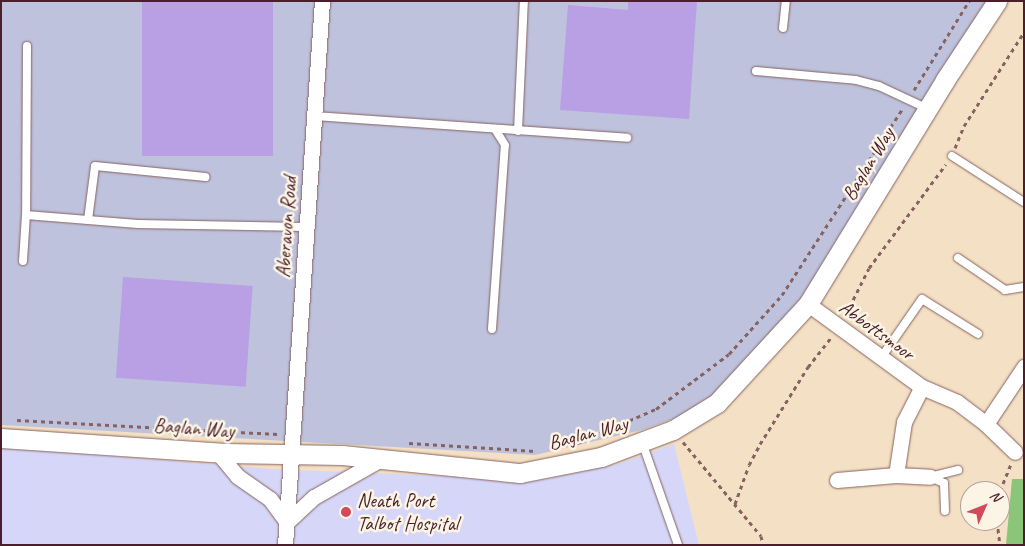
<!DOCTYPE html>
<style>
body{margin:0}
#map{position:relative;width:1025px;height:546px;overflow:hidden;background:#f4e0c4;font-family:Caveat,sans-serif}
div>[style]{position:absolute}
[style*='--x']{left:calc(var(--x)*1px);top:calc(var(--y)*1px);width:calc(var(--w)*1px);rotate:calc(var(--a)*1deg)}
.built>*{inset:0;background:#d6d7f8}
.industrial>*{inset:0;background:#bec2dd}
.green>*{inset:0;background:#8ac57a}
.building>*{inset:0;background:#b99fe3;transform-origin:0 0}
.path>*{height:3px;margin-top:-1.5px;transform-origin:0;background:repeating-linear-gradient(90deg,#866361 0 4px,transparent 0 8px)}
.roads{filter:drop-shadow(0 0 1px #866361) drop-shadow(0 0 1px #866361)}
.service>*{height:8px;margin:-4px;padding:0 4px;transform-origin:4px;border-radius:4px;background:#fff}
.minor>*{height:15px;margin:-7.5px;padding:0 7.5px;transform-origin:7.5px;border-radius:7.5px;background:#fff}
.tertiary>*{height:19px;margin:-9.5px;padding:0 9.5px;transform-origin:9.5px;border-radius:9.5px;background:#fff}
.dots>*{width:14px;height:14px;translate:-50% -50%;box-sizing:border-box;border:2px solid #fcf5e5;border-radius:50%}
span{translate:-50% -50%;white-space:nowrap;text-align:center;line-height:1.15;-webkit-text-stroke:5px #fcf5e5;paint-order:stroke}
.street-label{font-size:20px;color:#4a1f2b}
.poi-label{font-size:20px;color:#4a1f2b}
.left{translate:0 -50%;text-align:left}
.frame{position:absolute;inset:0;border:2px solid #4a1f2b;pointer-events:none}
.north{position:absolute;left:960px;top:481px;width:50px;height:50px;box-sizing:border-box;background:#fcf5e5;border:1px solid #b59f9b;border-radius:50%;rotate:46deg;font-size:14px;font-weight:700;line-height:20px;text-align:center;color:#4a1f2b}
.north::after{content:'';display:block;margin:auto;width:18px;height:22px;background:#d1495b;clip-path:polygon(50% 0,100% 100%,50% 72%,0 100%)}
</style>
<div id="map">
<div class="built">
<i style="clip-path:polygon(674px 444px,699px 545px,1px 545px,1px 447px,273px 469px,540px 480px,618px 464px)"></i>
</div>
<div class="industrial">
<i style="clip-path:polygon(1px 1px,997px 1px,808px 304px,717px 403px,642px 430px,535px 455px,1px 425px)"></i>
</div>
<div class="green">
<i style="clip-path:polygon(1012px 479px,1024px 479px,1024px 545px,1006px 545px)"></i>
</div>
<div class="building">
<i style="left:142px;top:1px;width:131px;height:155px"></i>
<i style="clip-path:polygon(628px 1px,697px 1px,689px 119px,560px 110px,568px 5px,628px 10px)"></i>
<i style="left:123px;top:277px;width:130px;height:101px;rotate:4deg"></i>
</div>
<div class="path">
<i style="--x:914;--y:90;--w:105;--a:-58.3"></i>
<i style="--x:955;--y:148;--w:24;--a:-68"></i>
<i style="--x:964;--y:126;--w:112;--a:-57.4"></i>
<i style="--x:846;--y:314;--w:51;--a:-63.4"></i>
<i style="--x:869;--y:268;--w:129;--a:-53.5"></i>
<i style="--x:17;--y:420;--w:261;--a:3.1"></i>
<i style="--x:683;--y:442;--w:122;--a:50.3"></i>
<i style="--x:761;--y:536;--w:9;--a:77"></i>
<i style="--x:409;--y:443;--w:126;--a:3.6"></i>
<i style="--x:578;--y:443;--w:85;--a:-23.6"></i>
<i style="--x:656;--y:409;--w:91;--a:-37"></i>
<i style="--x:729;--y:354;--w:79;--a:-48.1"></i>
<i style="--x:782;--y:295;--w:223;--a:-57.1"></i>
<i style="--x:1000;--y:491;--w:29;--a:-68"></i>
<i style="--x:735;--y:504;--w:41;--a:-70.3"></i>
<i style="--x:749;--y:465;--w:24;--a:-62"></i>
<i style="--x:760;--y:444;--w:91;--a:-58.1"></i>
<i style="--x:808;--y:367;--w:37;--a:-52"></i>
<i style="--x:997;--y:521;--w:24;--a:83"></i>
</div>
<div class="roads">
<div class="service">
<i style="--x:783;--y:28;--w:27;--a:-84"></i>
<i style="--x:27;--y:46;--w:169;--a:90.3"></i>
<i style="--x:26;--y:215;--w:112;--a:4.6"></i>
<i style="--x:138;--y:224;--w:167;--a:1"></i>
<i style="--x:756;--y:71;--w:100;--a:5.1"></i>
<i style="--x:856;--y:80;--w:24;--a:15"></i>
<i style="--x:879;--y:86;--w:54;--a:25.1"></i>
<i style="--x:315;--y:116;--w:313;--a:4"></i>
<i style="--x:518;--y:131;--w:130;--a:-87.4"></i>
<i style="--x:952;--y:156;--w:85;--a:32.6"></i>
<i style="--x:88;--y:220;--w:54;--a:-82.6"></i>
<i style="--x:95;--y:166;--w:111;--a:5.7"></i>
<i style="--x:958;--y:258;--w:57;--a:34.2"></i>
<i style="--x:1005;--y:290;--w:19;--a:-9"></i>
<i style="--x:23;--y:261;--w:46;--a:-86.3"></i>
<i style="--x:492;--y:329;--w:184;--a:-86"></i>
<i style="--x:505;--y:145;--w:19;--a:-122"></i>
<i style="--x:881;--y:358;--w:72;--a:-55.2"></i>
<i style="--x:922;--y:299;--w:66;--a:32"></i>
<i style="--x:642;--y:442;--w:109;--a:70.7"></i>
<i style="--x:945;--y:511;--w:28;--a:-92"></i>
<i style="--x:944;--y:483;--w:15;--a:-157"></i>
<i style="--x:930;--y:477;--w:29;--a:-14"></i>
</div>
<div class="minor">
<i style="--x:808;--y:304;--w:141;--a:36.1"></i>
<i style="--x:922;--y:387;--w:38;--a:23"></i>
<i style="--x:957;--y:402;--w:36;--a:37"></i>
<i style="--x:986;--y:424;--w:69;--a:-56.3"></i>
<i style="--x:986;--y:424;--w:40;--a:44"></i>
<i style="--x:218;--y:453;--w:30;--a:50"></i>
<i style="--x:237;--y:476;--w:40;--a:34.9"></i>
<i style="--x:270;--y:499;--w:29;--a:54"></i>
<i style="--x:287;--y:522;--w:37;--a:-43"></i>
<i style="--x:314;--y:497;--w:77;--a:-29.6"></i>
<i style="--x:896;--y:475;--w:54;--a:-81.4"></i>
<i style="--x:904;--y:422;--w:39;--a:-63"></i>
<i style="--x:837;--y:480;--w:59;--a:-4.8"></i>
<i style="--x:896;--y:475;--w:34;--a:3"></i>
<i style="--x:285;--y:545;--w:545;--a:-86.11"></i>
</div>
<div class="tertiary">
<i style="--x:1;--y:438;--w:225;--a:3.8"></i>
<i style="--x:225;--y:453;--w:117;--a:1"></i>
<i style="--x:342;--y:455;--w:179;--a:5.8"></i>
<i style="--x:520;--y:473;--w:83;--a:-11.2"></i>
<i style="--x:601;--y:457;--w:77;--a:-20.6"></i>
<i style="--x:673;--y:430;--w:52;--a:-31.5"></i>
<i style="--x:717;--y:403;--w:134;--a:-47.4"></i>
<i style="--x:808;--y:304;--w:263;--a:-58.5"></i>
<i style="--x:945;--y:80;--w:95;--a:-56.6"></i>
</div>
</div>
<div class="dots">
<i style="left:346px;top:512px;background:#d1495b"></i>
</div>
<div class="street-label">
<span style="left:868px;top:164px;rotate:-59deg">Baglan Way</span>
<span style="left:286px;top:227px;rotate:-86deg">Aberavon Road</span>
<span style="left:877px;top:330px;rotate:36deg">Abbottsmoor</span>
<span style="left:194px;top:428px;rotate:4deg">Baglan Way</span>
<span style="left:588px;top:433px;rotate:-15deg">Baglan Way</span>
</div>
<div class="poi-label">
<span class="left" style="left:357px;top:512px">Neath Port<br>Talbot Hospital</span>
</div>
<div class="frame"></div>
<div class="north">N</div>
</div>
